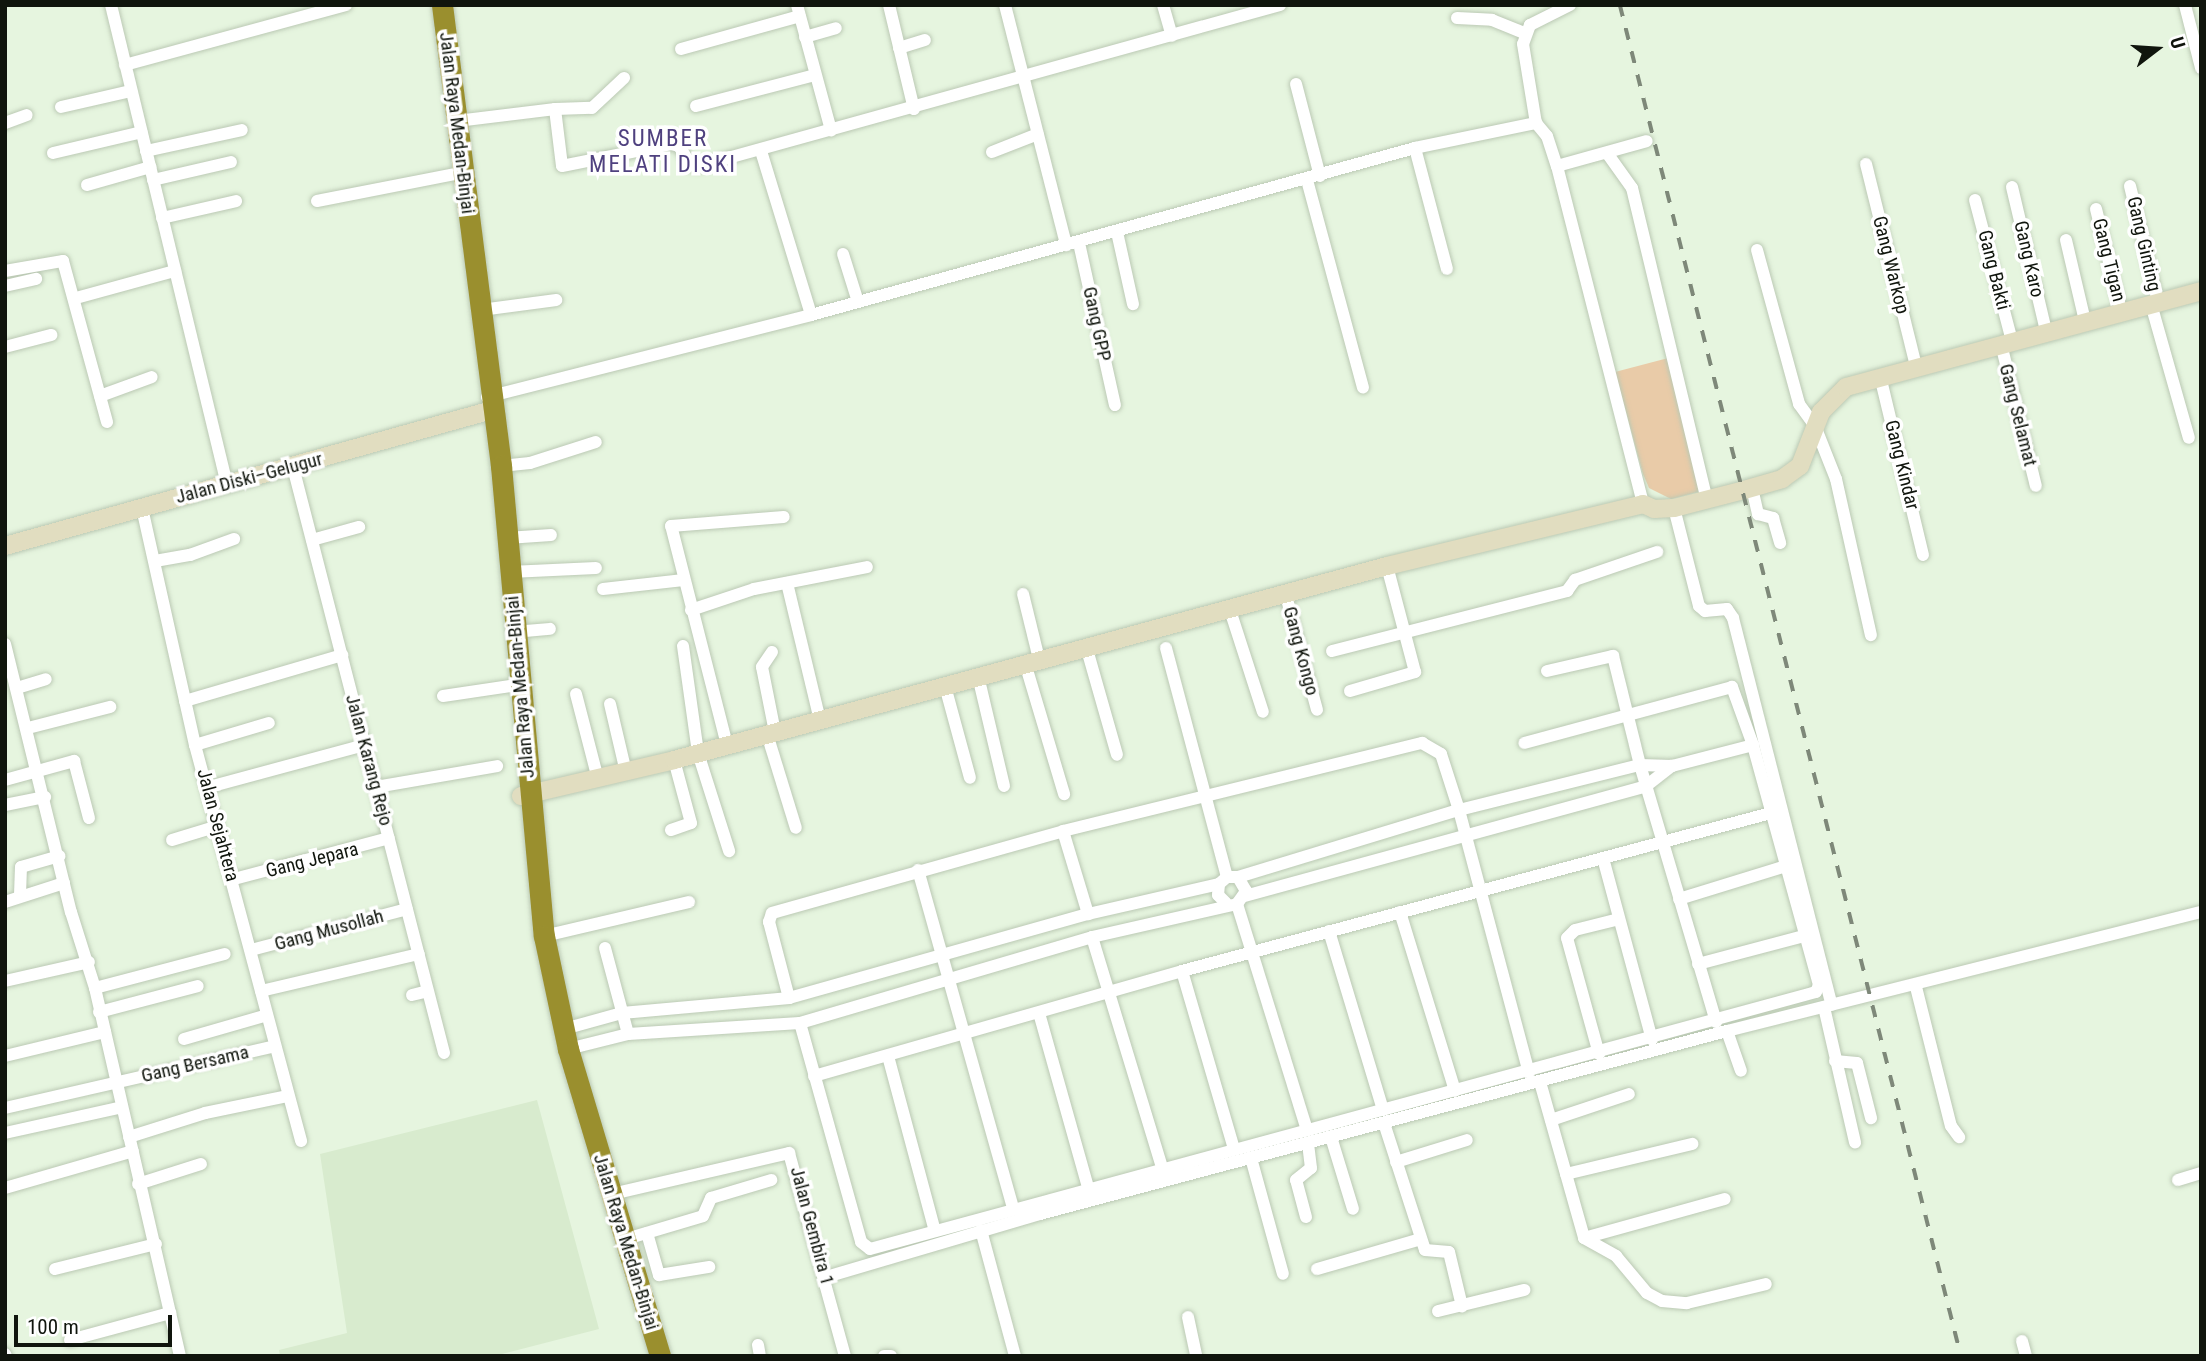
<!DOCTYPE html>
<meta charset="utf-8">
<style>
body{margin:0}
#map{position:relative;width:2206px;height:1361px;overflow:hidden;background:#e6f5df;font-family:"Roboto Condensed",sans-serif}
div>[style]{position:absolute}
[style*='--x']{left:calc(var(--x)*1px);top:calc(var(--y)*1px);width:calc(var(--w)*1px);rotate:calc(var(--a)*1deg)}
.built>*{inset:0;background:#d8ebce}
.green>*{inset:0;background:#e9cba8}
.roads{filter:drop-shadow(0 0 2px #bbc9b4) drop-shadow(0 0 2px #bbc9b4)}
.street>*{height:12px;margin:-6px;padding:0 6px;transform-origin:6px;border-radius:6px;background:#fff}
.secondary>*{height:18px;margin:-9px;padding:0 9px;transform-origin:9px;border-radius:9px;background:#e1ddc0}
.highway>*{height:21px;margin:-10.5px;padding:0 10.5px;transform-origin:10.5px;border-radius:10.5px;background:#9a8f2e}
.rail>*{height:3.5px;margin-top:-1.75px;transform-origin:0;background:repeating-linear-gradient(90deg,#7e8879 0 12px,transparent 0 24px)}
span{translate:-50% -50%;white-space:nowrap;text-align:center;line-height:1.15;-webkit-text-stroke:7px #fff;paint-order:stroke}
.street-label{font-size:19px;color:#10150d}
.quarter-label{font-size:23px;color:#4f417f;letter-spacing:2px}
.frame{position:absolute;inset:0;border:7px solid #10150d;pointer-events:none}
.north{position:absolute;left:2122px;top:14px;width:70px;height:70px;-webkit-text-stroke:5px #fff;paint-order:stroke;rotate:73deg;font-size:19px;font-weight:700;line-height:28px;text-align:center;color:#10150d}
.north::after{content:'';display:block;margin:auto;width:24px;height:32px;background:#10150d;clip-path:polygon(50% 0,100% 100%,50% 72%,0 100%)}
.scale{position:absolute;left:14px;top:1315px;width:158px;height:32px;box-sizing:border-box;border:4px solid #10150d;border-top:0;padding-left:9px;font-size:21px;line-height:24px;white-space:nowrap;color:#10150d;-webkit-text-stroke:5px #fff;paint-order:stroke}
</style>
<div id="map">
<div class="built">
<i style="clip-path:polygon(537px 1100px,599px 1329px,494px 1356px,280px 1356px,279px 1350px,347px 1333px,320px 1154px)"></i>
</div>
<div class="green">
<i style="clip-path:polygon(1672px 357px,1701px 491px,1671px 499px,1649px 488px,1643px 474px,1615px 372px)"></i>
</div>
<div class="roads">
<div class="street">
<i style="--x:111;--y:5;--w:492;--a:76.4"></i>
<i style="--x:797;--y:5;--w:130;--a:74.8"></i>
<i style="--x:889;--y:5;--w:107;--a:76.5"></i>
<i style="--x:1005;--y:5;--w:248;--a:75.7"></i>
<i style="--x:1163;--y:5;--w:32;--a:74"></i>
<i style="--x:1570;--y:5;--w:45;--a:153.4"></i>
<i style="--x:1530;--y:25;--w:20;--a:110"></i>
<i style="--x:1523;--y:44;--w:80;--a:80.7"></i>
<i style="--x:1536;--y:123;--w:17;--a:50"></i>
<i style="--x:1547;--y:136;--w:32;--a:72"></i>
<i style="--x:1557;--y:166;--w:349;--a:75.7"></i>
<i style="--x:2185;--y:5;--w:65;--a:75.7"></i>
<i style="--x:1457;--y:18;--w:35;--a:3"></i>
<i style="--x:1492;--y:20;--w:35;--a:22"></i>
<i style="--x:805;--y:37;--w:32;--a:-16"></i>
<i style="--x:899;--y:48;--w:27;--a:-17"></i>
<i style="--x:681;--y:49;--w:123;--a:-15.5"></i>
<i style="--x:125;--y:65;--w:229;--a:-15.2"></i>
<i style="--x:1296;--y:84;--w:95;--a:75.4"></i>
<i style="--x:696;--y:106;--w:123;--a:-14.6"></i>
<i style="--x:61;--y:107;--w:72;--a:-12.9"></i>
<i style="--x:555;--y:109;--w:37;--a:-2"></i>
<i style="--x:592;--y:108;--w:44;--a:-43.2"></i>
<i style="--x:457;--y:121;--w:99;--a:-7"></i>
<i style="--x:555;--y:109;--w:57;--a:83"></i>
<i style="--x:562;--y:166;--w:111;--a:-11.4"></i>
<i style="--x:671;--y:144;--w:8;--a:14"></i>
<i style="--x:679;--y:146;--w:22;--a:58"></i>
<i style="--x:691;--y:165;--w:8;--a:7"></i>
<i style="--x:699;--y:166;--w:603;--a:-15.49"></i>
<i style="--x:5;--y:123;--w:23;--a:-20"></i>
<i style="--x:1415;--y:148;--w:125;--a:75.2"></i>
<i style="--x:146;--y:151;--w:98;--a:-12.3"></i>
<i style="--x:761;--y:151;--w:171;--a:73"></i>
<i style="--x:992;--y:152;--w:49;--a:-21.4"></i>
<i style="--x:53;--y:153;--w:91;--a:-13.3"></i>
<i style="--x:1607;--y:153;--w:43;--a:54.5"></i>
<i style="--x:1632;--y:188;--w:322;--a:76.5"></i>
<i style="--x:1866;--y:164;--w:208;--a:76.1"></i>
<i style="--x:1557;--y:166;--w:93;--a:-15.5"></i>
<i style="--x:153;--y:180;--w:80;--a:-13"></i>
<i style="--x:1307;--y:180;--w:215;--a:74.9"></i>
<i style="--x:87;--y:185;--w:66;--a:-15.9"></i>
<i style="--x:2130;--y:186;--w:119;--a:76.4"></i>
<i style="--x:2012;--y:187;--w:148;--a:76.7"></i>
<i style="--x:1975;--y:200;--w:146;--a:75.3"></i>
<i style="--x:317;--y:201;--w:140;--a:-11.1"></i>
<i style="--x:2096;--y:209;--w:105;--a:76.2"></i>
<i style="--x:162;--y:218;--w:76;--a:-12.9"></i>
<i style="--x:1117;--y:232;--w:74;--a:77.5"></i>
<i style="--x:2066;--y:240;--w:83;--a:76.8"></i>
<i style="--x:1079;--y:243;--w:166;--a:77.5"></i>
<i style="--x:1757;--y:250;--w:160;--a:74.7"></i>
<i style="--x:1799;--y:404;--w:27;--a:54"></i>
<i style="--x:1815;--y:426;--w:57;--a:68.4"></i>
<i style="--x:1836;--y:479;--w:160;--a:77.4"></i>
<i style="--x:843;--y:254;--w:50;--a:72.6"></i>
<i style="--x:5;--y:271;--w:59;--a:-9.8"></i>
<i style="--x:63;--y:261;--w:167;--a:74.7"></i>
<i style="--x:5;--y:286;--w:32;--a:-13"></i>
<i style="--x:76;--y:298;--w:103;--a:-15.3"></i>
<i style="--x:2151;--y:304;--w:139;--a:74.2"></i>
<i style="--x:481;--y:310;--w:76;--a:-7.6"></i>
<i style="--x:2001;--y:344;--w:146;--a:76.2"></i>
<i style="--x:5;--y:347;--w:48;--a:-14.6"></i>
<i style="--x:1880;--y:376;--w:184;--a:76.5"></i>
<i style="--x:100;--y:396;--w:55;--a:-20.1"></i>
<i style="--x:487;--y:397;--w:334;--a:-14.2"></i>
<i style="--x:811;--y:315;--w:627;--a:-15.46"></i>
<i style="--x:1415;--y:148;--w:124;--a:-11.7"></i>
<i style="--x:501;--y:466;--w:29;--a:-6"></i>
<i style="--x:530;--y:463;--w:69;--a:-17.7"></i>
<i style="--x:293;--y:467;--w:605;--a:75.55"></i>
<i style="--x:1752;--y:488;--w:27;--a:77"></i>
<i style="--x:1758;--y:514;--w:16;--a:15"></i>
<i style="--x:1773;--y:518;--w:26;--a:74"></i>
<i style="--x:142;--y:508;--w:243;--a:77.4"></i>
<i style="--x:195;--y:745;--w:410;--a:75"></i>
<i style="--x:1674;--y:508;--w:101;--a:75.7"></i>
<i style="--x:1699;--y:606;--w:8;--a:40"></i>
<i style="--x:1705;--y:611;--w:22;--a:-5"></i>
<i style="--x:1727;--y:609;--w:11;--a:56"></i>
<i style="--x:1733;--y:618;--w:399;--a:75.7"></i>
<i style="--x:507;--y:538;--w:44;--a:-3.9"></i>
<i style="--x:312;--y:540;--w:49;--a:-15.5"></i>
<i style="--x:155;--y:561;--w:36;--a:-10"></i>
<i style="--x:190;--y:555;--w:47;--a:-20"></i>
<i style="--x:510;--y:572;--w:86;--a:-2.7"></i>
<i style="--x:787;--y:583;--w:141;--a:76.5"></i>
<i style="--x:603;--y:589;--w:81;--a:-6.4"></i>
<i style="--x:1285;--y:592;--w:122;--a:74.8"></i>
<i style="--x:1023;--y:594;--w:67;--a:76.2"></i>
<i style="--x:1229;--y:607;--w:110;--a:72.1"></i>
<i style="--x:691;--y:610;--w:66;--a:-18.4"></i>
<i style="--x:754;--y:589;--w:115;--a:-11"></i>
<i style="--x:514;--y:632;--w:36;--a:-5"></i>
<i style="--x:5;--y:644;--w:276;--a:76.2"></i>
<i style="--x:71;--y:912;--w:80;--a:72.5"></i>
<i style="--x:95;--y:988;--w:378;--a:77"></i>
<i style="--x:683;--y:646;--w:108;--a:82"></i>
<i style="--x:698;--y:753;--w:103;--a:72.4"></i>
<i style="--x:1086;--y:646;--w:113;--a:74.1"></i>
<i style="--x:1166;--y:648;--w:237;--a:75.1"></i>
<i style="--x:1332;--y:651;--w:243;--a:-14.3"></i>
<i style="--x:1567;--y:591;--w:14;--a:-54"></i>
<i style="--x:1575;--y:580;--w:87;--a:-18.9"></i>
<i style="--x:772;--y:652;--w:18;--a:124"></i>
<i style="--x:762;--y:667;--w:66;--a:78.7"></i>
<i style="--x:1025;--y:663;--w:137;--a:73.4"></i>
<i style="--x:1547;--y:671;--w:68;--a:-12.8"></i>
<i style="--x:1613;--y:656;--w:112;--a:76.1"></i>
<i style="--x:1640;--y:765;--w:268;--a:73.5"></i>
<i style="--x:978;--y:676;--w:113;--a:76.7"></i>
<i style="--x:945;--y:686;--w:95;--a:74.8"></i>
<i style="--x:17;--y:688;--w:30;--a:-17"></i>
<i style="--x:1350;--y:691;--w:68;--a:-16.3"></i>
<i style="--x:1415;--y:672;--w:110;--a:-104.8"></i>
<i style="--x:576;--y:694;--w:88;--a:75.5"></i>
<i style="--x:443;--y:696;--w:68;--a:-8.5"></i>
<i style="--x:185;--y:701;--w:164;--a:-16.3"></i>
<i style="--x:610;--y:704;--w:70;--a:76.8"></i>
<i style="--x:28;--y:728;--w:85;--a:-14.4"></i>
<i style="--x:767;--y:734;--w:98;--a:72.9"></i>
<i style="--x:195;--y:745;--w:77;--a:-16.6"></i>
<i style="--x:727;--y:745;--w:226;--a:-104.3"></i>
<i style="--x:671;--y:526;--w:113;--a:-4.6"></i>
<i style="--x:5;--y:780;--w:72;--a:-15.4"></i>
<i style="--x:74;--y:761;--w:59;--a:75.3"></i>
<i style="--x:209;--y:787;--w:162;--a:-15.1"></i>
<i style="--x:376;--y:787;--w:123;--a:-9.8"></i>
<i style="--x:5;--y:805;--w:41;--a:-11.3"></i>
<i style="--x:671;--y:830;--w:21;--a:-19"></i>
<i style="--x:691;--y:823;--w:65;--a:-105.1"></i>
<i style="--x:1063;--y:831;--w:87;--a:73.2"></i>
<i style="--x:172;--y:840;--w:48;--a:-16.9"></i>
<i style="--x:1603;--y:858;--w:188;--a:74.9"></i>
<i style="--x:918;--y:870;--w:350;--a:74.3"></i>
<i style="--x:1238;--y:877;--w:231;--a:-16.9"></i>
<i style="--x:1459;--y:810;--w:187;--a:-14"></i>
<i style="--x:1640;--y:765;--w:32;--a:2"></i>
<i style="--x:1672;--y:766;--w:84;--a:-14.5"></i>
<i style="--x:234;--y:879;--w:160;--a:-14.8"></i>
<i style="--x:20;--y:895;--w:28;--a:-88"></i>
<i style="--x:21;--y:867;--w:40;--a:-16"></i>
<i style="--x:1245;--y:896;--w:416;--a:-15.3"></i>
<i style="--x:1646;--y:786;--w:33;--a:-38"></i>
<i style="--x:1679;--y:899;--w:112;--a:-17.1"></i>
<i style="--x:5;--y:902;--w:62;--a:-17.9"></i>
<i style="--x:1237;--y:904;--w:237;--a:72.8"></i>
<i style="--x:1400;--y:912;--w:187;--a:72.9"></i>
<i style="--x:1329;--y:931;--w:187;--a:73.2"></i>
<i style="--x:544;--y:936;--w:149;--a:-13.2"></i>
<i style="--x:1092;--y:937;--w:241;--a:73.1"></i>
<i style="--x:605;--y:948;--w:89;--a:75"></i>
<i style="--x:251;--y:950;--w:161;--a:-14.7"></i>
<i style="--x:1698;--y:964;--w:110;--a:-14.8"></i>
<i style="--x:1182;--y:971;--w:185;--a:73.7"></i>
<i style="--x:5;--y:981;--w:86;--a:-12.7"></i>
<i style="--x:1916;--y:987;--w:143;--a:75.9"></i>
<i style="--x:1951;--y:1126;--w:14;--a:54"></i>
<i style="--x:95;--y:988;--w:134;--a:-14.7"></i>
<i style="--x:261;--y:991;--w:162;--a:-13.2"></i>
<i style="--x:412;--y:995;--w:16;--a:-14"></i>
<i style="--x:789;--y:998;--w:79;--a:-104.7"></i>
<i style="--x:769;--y:922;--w:9;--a:-72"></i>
<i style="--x:772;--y:913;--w:302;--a:-15.7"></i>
<i style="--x:1063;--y:831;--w:370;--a:-13.8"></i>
<i style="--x:1422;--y:743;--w:22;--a:30"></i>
<i style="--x:1441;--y:754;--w:59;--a:72.2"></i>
<i style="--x:1459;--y:810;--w:272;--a:75.1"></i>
<i style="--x:1824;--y:1007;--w:139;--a:77.1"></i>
<i style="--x:99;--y:1012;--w:102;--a:-14.7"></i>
<i style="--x:1039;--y:1013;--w:181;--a:74.3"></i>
<i style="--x:800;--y:1023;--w:227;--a:74.4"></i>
<i style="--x:861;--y:1242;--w:11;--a:38"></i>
<i style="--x:870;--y:1249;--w:980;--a:-15.2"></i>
<i style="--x:1816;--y:992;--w:8;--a:-67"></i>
<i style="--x:1819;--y:985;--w:249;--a:-105.4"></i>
<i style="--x:1753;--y:745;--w:62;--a:-109.9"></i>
<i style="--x:1732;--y:687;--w:215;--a:164.9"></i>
<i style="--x:564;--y:1029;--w:60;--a:-15.4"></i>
<i style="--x:622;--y:1013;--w:168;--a:-5.1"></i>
<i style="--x:789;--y:998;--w:311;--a:-15.7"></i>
<i style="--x:1088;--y:914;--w:134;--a:-12.9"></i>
<i style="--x:1727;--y:1031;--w:42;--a:70.7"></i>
<i style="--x:184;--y:1039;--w:86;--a:-16.1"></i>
<i style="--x:568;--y:1049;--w:62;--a:-14"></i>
<i style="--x:628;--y:1034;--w:172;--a:-3.7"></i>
<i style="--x:800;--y:1023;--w:304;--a:-16.4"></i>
<i style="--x:1092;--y:937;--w:149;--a:-12.8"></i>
<i style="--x:1237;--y:904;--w:16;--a:-55"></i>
<i style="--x:1246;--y:891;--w:16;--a:-120"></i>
<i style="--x:1238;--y:877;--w:11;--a:180"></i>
<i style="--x:1227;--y:877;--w:11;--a:139"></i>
<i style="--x:1219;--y:884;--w:11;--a:95"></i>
<i style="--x:1218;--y:895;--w:11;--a:45"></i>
<i style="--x:1599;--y:1054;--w:120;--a:-105.4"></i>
<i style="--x:1567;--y:938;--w:11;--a:-45"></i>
<i style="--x:1575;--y:930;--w:45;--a:-14"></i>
<i style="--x:5;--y:1056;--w:103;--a:-13.5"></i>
<i style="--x:888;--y:1056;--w:181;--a:75"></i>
<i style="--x:1835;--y:1061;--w:22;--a:5"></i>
<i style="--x:1857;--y:1063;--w:57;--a:75.7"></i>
<i style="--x:814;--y:1076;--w:383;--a:-15.9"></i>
<i style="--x:1182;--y:971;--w:610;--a:-15.02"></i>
<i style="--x:1540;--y:1082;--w:162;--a:74.2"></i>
<i style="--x:1584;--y:1238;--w:37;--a:29"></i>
<i style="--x:1616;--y:1256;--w:48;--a:50"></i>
<i style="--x:1647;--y:1293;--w:17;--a:28"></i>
<i style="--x:1662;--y:1301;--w:25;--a:5"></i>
<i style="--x:1687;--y:1303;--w:81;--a:-13.5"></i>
<i style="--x:5;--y:1108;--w:277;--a:-12.9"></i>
<i style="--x:1551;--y:1120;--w:82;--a:-18.4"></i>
<i style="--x:1384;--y:1123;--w:133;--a:72.1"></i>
<i style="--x:1425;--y:1250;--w:24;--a:5"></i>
<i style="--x:1449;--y:1252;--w:56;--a:76.5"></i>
<i style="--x:5;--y:1133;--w:120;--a:-12.5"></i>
<i style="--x:129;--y:1137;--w:80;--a:-17.5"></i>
<i style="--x:205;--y:1113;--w:85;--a:-11.6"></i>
<i style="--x:1331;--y:1137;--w:75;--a:73"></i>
<i style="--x:1251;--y:1158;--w:120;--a:74.6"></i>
<i style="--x:1396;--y:1162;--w:74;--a:-17.2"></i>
<i style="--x:1566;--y:1174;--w:130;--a:-13.4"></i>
<i style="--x:2178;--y:1180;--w:24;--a:-17"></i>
<i style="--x:138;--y:1184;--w:66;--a:-17.6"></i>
<i style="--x:5;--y:1188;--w:133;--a:-16.1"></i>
<i style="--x:612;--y:1194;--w:182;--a:-13"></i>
<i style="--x:789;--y:1153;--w:211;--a:74.6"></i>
<i style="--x:1306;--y:1217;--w:38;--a:-105"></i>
<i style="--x:1296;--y:1180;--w:19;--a:-39"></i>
<i style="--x:1311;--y:1168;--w:25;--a:-97"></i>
<i style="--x:981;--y:1230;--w:131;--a:74.9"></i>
<i style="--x:647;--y:1233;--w:44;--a:74.1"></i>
<i style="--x:659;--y:1275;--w:51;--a:-9.1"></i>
<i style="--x:1584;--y:1238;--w:146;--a:-15.5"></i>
<i style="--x:626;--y:1239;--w:80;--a:-16.6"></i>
<i style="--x:703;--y:1216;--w:20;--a:-66"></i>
<i style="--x:711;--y:1198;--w:63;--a:-16.7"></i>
<i style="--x:55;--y:1269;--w:104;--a:-13.9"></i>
<i style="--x:1317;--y:1269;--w:108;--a:-16.1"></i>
<i style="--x:826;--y:1277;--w:223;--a:-16.4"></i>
<i style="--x:1040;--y:1214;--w:711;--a:-14.92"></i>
<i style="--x:1727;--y:1031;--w:489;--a:-14.1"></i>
<i style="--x:1438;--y:1311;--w:89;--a:-13.7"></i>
<i style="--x:1188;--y:1317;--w:40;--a:78"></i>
<i style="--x:70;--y:1340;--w:104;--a:-15.1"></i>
<i style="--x:2022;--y:1341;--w:16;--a:75"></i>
<i style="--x:758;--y:1345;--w:11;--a:80"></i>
<i style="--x:5;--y:1354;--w:2;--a:63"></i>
<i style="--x:884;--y:1356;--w:7;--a:0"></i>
</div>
<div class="secondary">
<i style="--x:5;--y:546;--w:506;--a:-15.6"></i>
<i style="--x:521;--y:796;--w:157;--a:-13.2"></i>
<i style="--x:674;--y:760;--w:739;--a:-15.22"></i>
<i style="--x:1387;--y:566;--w:263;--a:-13.6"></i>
<i style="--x:1643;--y:504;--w:12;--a:24"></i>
<i style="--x:1654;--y:509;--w:20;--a:-3"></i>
<i style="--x:1674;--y:508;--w:72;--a:-14.4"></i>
<i style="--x:1744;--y:490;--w:40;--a:-16"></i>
<i style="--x:1782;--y:479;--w:22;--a:-36"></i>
<i style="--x:1800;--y:466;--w:58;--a:-68.7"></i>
<i style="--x:1821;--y:412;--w:35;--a:-45"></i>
<i style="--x:1846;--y:387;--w:368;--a:-15.1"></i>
</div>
<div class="highway">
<i style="--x:442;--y:5;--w:465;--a:82.7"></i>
<i style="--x:501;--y:466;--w:472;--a:84.8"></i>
<i style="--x:544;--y:936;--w:116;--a:78"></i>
<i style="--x:568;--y:1049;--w:320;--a:73.3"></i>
</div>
</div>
<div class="rail">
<i style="--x:1620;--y:5;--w:1393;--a:75.83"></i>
</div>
<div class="street-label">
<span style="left:457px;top:123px;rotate:83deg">Jalan Raya Medan-Binjai</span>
<span style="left:2144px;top:244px;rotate:77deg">Gang Ginting</span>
<span style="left:2029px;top:259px;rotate:77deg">Gang Karo</span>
<span style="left:2109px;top:260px;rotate:76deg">Gang Tigan</span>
<span style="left:1891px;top:265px;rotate:76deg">Gang Warkop</span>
<span style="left:1994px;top:270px;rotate:76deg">Gang Bakti</span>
<span style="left:1097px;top:324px;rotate:78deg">Gang GPP</span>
<span style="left:2018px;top:415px;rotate:76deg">Gang Selamat</span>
<span style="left:1902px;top:465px;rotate:76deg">Gang Kindar</span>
<span style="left:249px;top:478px;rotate:-15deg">Jalan Diski–Gelugur</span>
<span style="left:1301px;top:651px;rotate:75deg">Gang Kongo</span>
<span style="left:520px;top:687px;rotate:-95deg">Jalan Raya Medan-Binjai</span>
<span style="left:369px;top:760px;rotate:75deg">Jalan Karang Rejo</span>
<span style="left:218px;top:825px;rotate:75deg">Jalan Sejahtera</span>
<span style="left:312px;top:860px;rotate:-14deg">Gang Jepara</span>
<span style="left:329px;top:930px;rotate:-15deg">Gang Musollah</span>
<span style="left:195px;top:1064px;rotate:-13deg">Gang Bersama</span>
<span style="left:812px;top:1226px;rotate:75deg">Jalan Gembira 1</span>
<span style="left:626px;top:1242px;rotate:73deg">Jalan Raya Medan-Binjai</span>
</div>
<div class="quarter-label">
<span style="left:663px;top:152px">SUMBER<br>MELATI DISKI</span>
</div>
<div class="frame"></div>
<div class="north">U</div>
<div class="scale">100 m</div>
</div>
